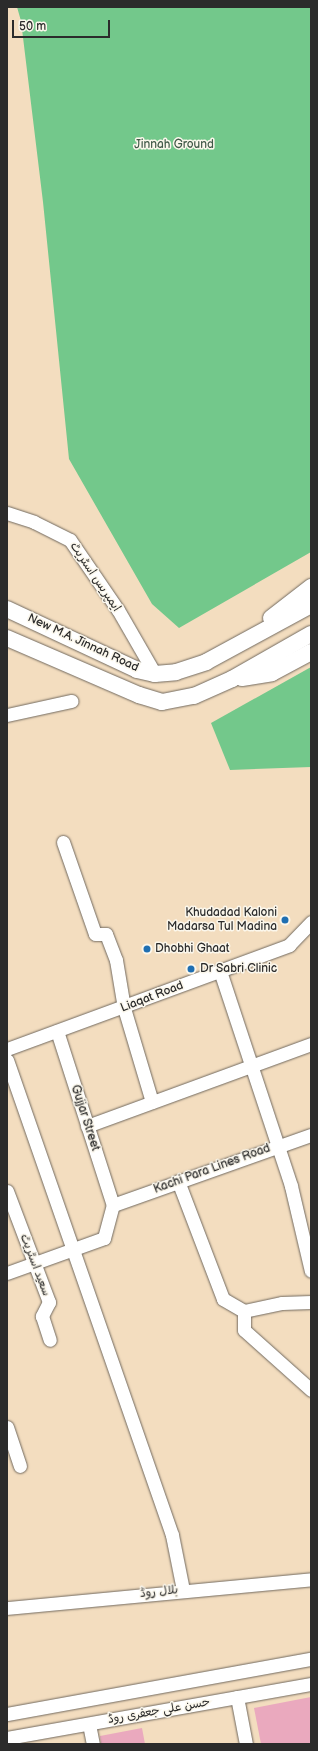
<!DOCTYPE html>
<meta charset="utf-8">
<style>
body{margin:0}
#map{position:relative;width:318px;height:1751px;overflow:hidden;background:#f3ddbf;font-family:"Balsamiq Sans","Playpen Sans Arabic",sans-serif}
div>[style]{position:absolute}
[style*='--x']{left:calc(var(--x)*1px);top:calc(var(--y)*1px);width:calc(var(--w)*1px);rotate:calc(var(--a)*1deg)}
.green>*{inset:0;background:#73c88b}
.building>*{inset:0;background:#eaa9be}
.roads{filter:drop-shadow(0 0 1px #71695f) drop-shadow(0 0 1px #71695f)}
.minor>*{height:13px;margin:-6.5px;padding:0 6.5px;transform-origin:6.5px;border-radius:6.5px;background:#fff}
.major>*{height:16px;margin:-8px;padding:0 8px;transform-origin:8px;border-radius:8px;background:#fff}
.dots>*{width:11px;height:11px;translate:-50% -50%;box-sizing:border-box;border:2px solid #fbf7ec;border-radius:50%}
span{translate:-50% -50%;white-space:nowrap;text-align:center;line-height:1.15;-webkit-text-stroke:3px #fbf7ec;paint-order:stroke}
.park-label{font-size:12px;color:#415a48}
.street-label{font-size:12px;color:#2b2b2b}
.poi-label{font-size:12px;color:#2b2b2b}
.right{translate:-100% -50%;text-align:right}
.left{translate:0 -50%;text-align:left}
.frame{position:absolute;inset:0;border:8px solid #2b2b2b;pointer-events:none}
.scale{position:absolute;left:12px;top:20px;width:98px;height:18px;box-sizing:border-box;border:2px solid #2b2b2b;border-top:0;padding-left:5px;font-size:12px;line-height:14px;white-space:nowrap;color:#2b2b2b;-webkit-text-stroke:3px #fbf7ec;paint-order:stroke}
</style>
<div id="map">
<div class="green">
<i style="clip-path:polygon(17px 7px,311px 7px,311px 552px,179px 628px,152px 604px,69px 459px,43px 202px,21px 21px)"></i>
<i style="clip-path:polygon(311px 667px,311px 767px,230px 770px,211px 723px)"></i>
</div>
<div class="building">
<i style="clip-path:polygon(311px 1697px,311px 1744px,261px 1744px,254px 1708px)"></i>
<i style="clip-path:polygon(142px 1728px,145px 1744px,101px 1744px,100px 1736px)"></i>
</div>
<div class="roads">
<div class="minor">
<i style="--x:7;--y:513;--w:28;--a:18"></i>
<i style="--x:34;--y:522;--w:40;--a:26.6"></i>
<i style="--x:70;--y:540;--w:85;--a:55.6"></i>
<i style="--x:118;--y:610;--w:74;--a:60"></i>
<i style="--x:7;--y:715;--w:66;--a:-12.3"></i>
<i style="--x:63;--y:842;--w:97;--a:70.8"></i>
<i style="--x:95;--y:934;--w:11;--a:0"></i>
<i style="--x:106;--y:934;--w:28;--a:69"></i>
<i style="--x:116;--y:960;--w:49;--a:80.5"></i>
<i style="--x:124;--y:1008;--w:98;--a:73.4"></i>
<i style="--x:220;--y:971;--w:226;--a:71.7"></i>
<i style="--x:291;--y:1186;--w:87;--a:76.8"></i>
<i style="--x:57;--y:1031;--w:183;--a:72.2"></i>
<i style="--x:7;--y:1049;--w:301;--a:-20.2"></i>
<i style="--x:289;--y:945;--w:32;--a:-46"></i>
<i style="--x:7;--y:1060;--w:503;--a:70.84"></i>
<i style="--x:172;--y:1535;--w:56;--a:78.7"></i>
<i style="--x:87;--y:1126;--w:239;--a:-20.1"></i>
<i style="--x:178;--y:1181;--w:126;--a:69.1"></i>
<i style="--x:223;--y:1299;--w:24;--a:30"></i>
<i style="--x:7;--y:1191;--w:119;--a:69.3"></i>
<i style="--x:49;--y:1302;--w:16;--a:117"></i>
<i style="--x:42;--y:1316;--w:25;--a:72"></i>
<i style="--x:113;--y:1205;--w:210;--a:-19.5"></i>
<i style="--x:7;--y:1273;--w:103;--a:-19.8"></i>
<i style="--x:104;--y:1238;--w:34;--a:-75"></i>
<i style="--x:244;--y:1311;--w:19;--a:90"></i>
<i style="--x:244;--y:1330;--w:90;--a:41.8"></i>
<i style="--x:244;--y:1311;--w:39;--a:-12"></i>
<i style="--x:282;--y:1303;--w:29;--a:-2"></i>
<i style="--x:7;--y:1427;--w:41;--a:71.6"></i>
<i style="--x:7;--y:1608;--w:305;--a:-5.4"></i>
<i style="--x:237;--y:1697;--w:48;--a:79.2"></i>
<i style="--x:7;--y:1714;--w:309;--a:-10.3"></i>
<i style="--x:89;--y:1724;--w:20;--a:79"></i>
<i style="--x:7;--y:1738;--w:309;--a:-10.1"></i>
</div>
<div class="major">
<i style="--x:7;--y:609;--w:144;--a:25.1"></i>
<i style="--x:137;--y:670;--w:18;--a:13"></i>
<i style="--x:155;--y:674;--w:21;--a:-5"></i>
<i style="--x:176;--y:672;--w:32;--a:-18"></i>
<i style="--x:206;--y:662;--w:119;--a:-28.5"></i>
<i style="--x:271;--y:618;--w:51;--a:-37.8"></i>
<i style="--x:7;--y:638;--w:144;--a:23.4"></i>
<i style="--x:139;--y:695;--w:24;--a:17"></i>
<i style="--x:162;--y:702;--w:33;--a:-11"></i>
<i style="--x:194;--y:696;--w:42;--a:-24.1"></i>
<i style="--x:232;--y:679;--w:91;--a:-29.7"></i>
<i style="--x:242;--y:678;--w:30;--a:-9"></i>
<i style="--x:272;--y:673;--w:44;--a:-28.3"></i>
</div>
</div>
<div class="dots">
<i style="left:285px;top:920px;background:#1f6fb2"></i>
<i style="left:147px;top:949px;background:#1f6fb2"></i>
<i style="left:191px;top:969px;background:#1f6fb2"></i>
</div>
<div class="park-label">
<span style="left:174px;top:145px">Jinnah Ground</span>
</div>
<div class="street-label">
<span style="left:95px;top:577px;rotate:56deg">ایمپریس اسٹریٹ</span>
<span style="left:83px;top:643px;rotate:25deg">New M.A. Jinnah Road</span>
<span style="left:152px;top:997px;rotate:-21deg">Liaqat Road</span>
<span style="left:85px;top:1118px;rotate:72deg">Gujjar Street</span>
<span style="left:212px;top:1169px;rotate:-20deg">Kachi Para Lines Road</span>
<span style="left:35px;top:1265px;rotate:69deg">سعید اسٹریٹ</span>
<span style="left:159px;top:1592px;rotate:-6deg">بلال روڈ</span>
<span style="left:159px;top:1711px;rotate:-10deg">حسن علی جعفری روڈ</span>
</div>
<div class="poi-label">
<span class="right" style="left:277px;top:920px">Khudadad Kaloni<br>Madarsa Tul Madina</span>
<span class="left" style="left:155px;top:949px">Dhobhi Ghaat</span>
<span class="left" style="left:200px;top:969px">Dr Sabri Clinic</span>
</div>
<div class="frame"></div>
<div class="scale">50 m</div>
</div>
